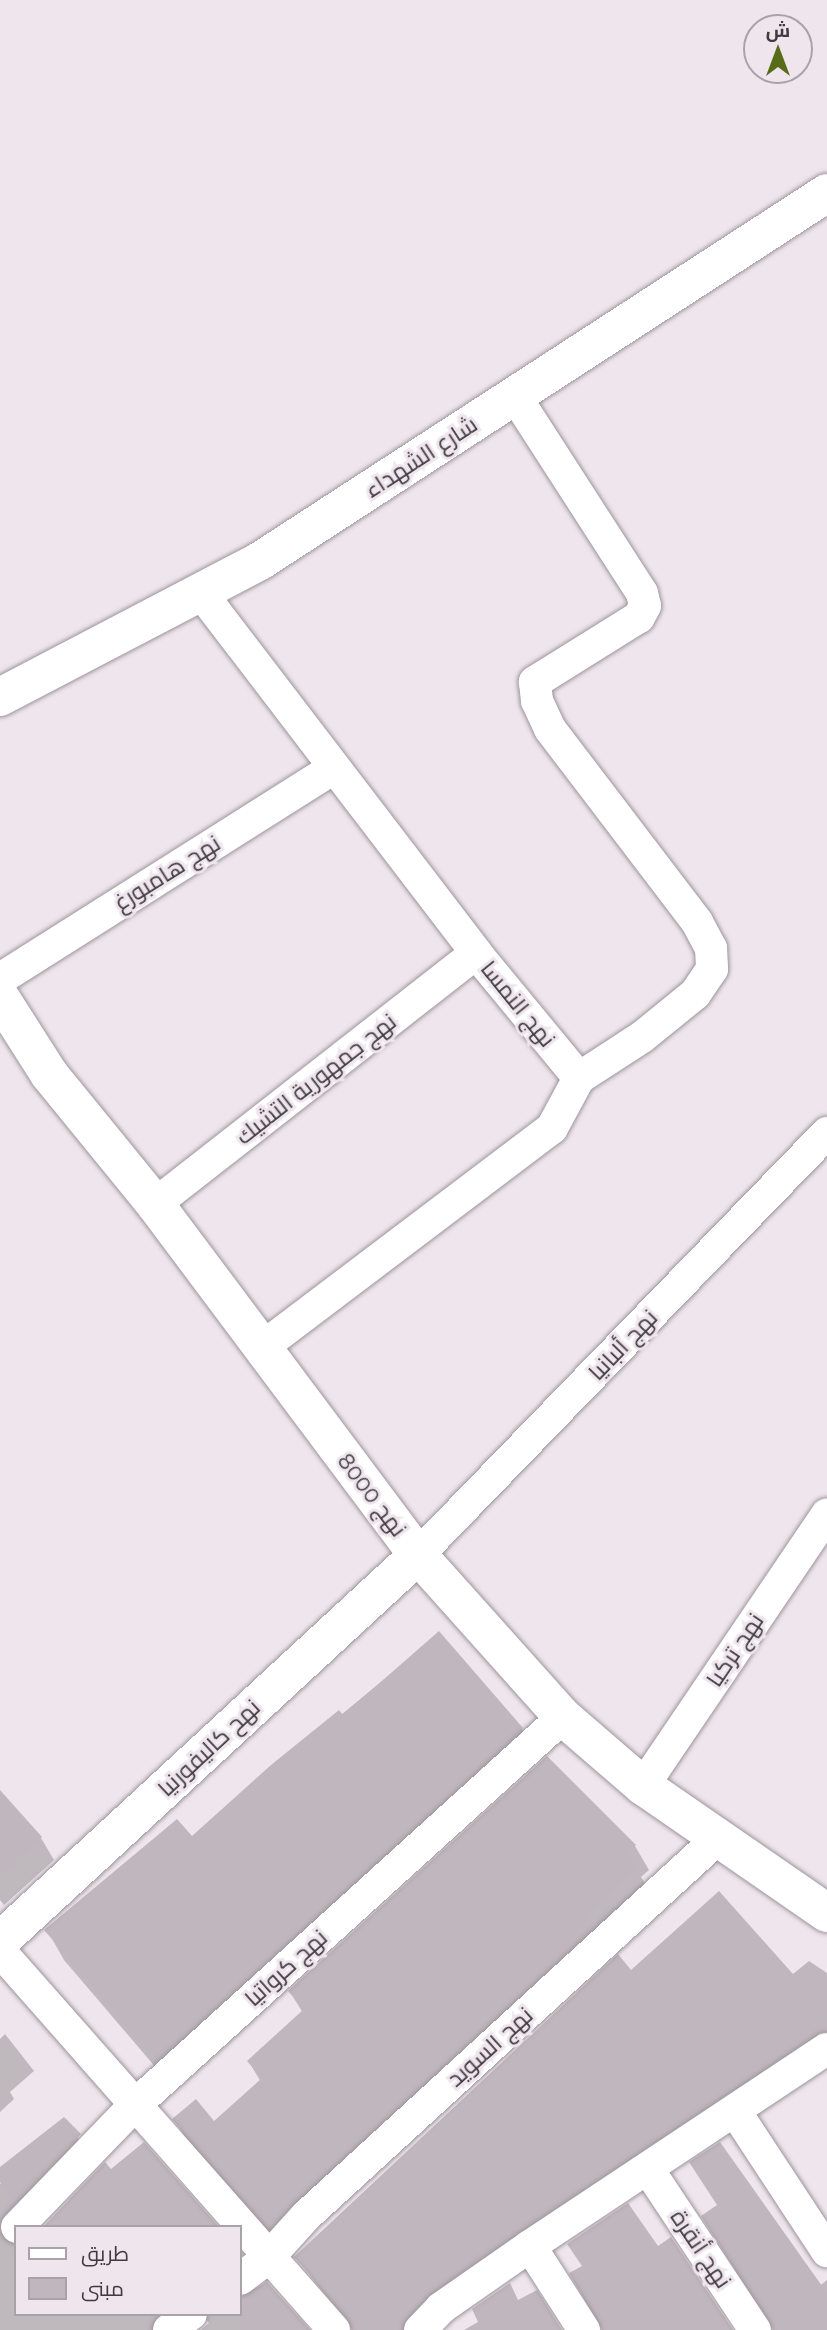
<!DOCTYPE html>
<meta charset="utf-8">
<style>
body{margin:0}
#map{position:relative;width:827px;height:2330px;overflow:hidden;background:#efe6ed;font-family:Raleway,Cairo,sans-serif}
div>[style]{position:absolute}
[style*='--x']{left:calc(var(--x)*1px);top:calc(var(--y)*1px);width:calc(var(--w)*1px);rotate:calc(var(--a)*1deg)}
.shadow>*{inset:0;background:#0003}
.building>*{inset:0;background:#c0b6be}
.roads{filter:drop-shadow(0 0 2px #9d949b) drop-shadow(0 0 2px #9d949b)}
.minor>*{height:32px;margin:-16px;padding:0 16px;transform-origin:16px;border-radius:16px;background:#fff}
.tertiary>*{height:38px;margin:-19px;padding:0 19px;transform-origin:19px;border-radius:19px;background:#fff}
span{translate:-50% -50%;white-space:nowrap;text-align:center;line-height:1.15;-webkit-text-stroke:6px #efe6ed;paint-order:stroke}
.street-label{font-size:23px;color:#3f3b3e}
.legend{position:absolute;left:14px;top:2225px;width:228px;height:91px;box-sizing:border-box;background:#efe6ed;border:2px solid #a9a2a7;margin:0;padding:9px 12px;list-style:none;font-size:21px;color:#3f3b3e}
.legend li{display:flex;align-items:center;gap:14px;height:35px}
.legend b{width:35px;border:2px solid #a9a2a7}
.north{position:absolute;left:743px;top:14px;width:70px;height:70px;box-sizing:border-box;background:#efe6ed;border:2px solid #a9a2a7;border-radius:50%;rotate:0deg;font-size:19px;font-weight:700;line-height:28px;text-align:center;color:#3f3b3e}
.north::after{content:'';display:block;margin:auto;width:24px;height:32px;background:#586b18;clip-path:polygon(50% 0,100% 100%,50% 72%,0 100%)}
</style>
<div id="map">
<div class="shadow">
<i style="clip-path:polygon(439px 1634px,522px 1729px,539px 1760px,175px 2090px,64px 1960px,47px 1930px,192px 1838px)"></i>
<i style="clip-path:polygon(0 1792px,41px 1838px,54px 1860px,4px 1905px,0 1900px)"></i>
<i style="clip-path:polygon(635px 1846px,649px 1870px,641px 1877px,650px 1891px,284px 2252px,188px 2143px,175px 2119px,214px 2124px,261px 2082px,249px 2062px,303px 2013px,290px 1992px)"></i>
<i style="clip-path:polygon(631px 1972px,827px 1976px,827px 2057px,428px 2330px,352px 2330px,296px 2257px)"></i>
<i style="clip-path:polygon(5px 2034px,34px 2071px,10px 2092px,14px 2099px,0 2112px,0 2039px)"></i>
<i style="clip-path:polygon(64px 2119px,92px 2157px,15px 2237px,16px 2314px,240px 2314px,240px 2298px,306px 2330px,201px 2330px,209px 2323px,203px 2316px,183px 2330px,0 2330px,0 2184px)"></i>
<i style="clip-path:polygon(827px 2280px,827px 2330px,773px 2330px,773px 2323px)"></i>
</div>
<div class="building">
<i style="clip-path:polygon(439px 1631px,523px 1728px,157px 2060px,44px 1930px,177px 1819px,192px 1836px,271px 1765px,339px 1710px,343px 1715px)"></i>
<i style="clip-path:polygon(547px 1756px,636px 1845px,626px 1855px,637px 1866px,587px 1915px,595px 1926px,269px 2229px,172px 2119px,196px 2099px,214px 2121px,262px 2078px,247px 2061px,304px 2009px,288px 1991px)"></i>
<i style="clip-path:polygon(0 1790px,42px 1837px,0 1876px)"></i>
<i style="clip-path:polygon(719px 1891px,793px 1974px,809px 1961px,827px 1973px,827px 2031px,545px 2213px,430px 2293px,407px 2317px,402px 2330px,352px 2330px,348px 2318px,294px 2257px,618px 1954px,631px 1970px)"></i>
<i style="clip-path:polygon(64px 2117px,81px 2134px,16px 2201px,0 2182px,0 2167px)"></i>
<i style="clip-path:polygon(144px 2142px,219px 2227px,43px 2227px,105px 2162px,111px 2169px)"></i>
<i style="clip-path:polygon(720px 2142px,827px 2293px,827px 2330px,773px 2330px,701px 2216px,717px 2205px,689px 2162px)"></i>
<i style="clip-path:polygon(628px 2203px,658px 2246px,671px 2237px,733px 2330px,602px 2330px,569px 2273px,582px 2266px,567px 2244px)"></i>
<i style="clip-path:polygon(267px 2282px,310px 2330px,240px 2330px,240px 2297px)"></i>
<i style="clip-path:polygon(510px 2283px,518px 2300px,537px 2290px,562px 2330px,464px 2330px,478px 2322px,472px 2309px)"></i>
</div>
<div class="roads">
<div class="minor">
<i style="--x:515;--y:396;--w:234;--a:57.2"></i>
<i style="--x:642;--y:593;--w:13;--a:77"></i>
<i style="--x:645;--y:606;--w:13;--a:119"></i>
<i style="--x:639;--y:617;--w:123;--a:148"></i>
<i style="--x:535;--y:682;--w:19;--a:84"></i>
<i style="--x:537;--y:701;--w:31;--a:65"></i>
<i style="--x:550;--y:729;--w:243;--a:52.7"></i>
<i style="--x:697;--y:922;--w:30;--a:62"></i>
<i style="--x:711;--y:948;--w:21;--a:87"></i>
<i style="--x:712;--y:969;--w:30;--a:124"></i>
<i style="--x:695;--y:994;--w:68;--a:140.9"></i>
<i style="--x:642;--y:1037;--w:75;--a:146.9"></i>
<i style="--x:202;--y:594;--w:452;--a:52.6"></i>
<i style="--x:476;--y:953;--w:162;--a:50.5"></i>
<i style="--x:579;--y:1078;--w:57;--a:118.4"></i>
<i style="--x:552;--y:1128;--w:365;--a:142.9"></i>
<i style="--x:0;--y:979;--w:395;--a:-32.3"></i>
<i style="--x:155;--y:1204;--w:407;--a:-38"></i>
<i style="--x:418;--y:1555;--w:588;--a:-45.9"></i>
<i style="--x:643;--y:1786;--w:328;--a:-55.9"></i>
<i style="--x:0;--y:1951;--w:505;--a:48.61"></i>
<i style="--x:735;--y:2111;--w:168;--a:56.7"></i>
<i style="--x:648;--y:2169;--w:193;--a:56.4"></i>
<i style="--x:17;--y:2227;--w:168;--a:-46"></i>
<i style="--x:134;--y:2106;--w:579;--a:-42.2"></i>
<i style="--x:530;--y:2246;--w:100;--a:57.3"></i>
<i style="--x:240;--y:2279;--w:35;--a:-37"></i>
<i style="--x:268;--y:2258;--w:57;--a:-47.9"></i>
<i style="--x:306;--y:2216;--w:556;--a:-42.52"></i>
<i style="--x:169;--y:2330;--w:27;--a:-36"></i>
<i style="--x:420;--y:2330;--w:30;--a:-46"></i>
<i style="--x:441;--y:2308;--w:108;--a:-34.9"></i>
<i style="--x:530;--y:2246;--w:356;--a:-33.6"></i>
</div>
<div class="tertiary">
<i style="--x:0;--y:697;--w:293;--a:-27.6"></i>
<i style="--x:260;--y:561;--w:676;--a:-32.98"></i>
<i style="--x:0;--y:997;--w:91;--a:57.5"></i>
<i style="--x:49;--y:1074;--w:168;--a:50.8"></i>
<i style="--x:155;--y:1204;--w:439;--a:53.2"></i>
<i style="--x:418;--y:1555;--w:217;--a:48.2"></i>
<i style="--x:563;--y:1717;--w:106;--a:40.8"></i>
<i style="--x:643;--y:1786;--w:224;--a:34.6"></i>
<i style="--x:0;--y:1941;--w:569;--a:-42.72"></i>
</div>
</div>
<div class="street-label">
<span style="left:421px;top:457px;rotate:-33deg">شارع الشهداء</span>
<span style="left:167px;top:873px;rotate:-32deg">نهج هامبورغ</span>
<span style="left:518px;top:1004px;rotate:51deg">نهج النمسا</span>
<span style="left:316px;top:1079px;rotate:-38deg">نهج جمهورية التشيك</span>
<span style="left:623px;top:1345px;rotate:-46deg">نهج ألبانيا</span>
<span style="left:372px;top:1495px;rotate:53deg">نهج 8000</span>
<span style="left:735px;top:1650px;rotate:-56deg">نهج تركيا</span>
<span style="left:209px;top:1748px;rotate:-43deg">نهح كاليفورنيا</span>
<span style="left:286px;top:1968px;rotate:-42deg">نهج كرواتيا</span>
<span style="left:490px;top:2047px;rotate:-42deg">نهج السويد</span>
<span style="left:701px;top:2249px;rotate:56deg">نهج أنقرة</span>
</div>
<ul class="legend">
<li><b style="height:9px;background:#fff"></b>طريق</li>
<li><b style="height:19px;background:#c0b6be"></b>مبنى</li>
</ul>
<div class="north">ش</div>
</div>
